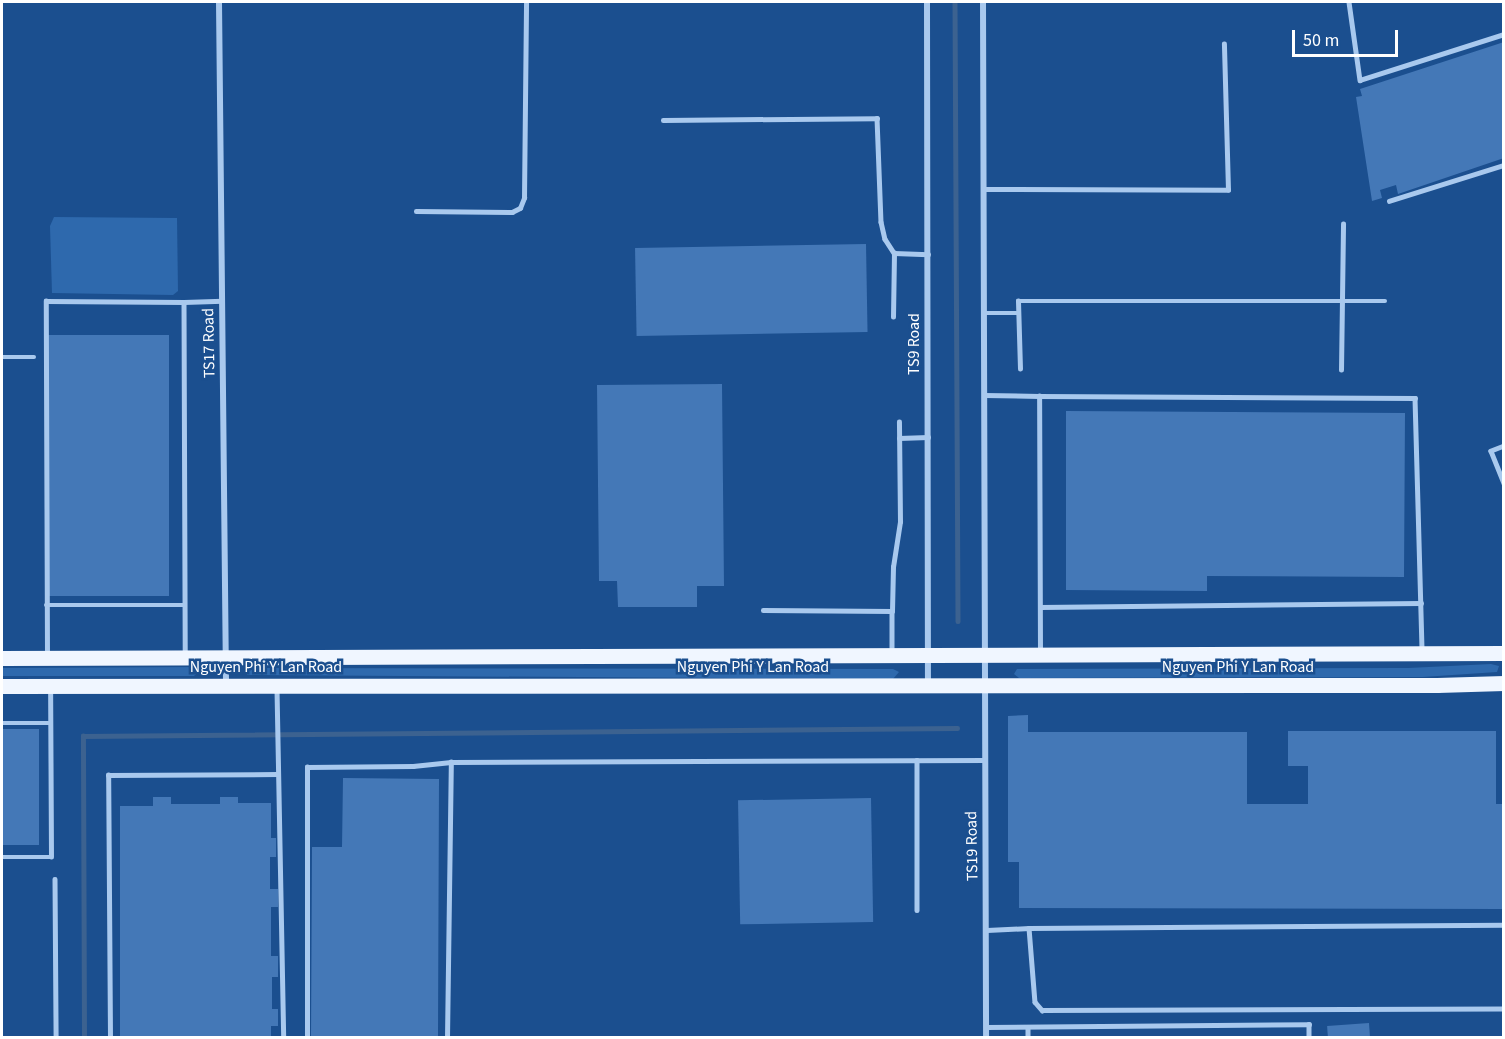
<!DOCTYPE html>
<style>
body{margin:0}
#map{position:relative;width:1505px;height:1039px;overflow:hidden;background:#1b4f8f;font-family:"Source Sans 3",sans-serif}
div>[style]{position:absolute}
[style*='--x']{left:calc(var(--x)*1px);top:calc(var(--y)*1px);width:calc(var(--w)*1px);rotate:calc(var(--a)*1deg)}
.green>*{inset:0;background:#2e69ad}
.stream>*{height:4.5px;margin:-2.25px;padding:0 2.25px;transform-origin:2.25px;border-radius:2.25px;background:#3c6290}
.building>*{inset:0;background:#4478b7;transform-origin:0 0}
.lane>*{height:4.5px;margin:-2.25px;padding:0 2.25px;transform-origin:2.25px;border-radius:2.25px;background:#a9c9ee}
.street>*{height:6px;margin:-3px;padding:0 3px;transform-origin:3px;border-radius:3px;background:#a9c9ee}
.primary>*{height:15px;margin:-7.5px;padding:0 7.5px;transform-origin:7.5px;border-radius:7.5px;background:#f0f6ff}
span{translate:-50% -50%;white-space:nowrap;text-align:center;line-height:1.15;-webkit-text-stroke:5px #1b4f8f;paint-order:stroke}
.street-label{font-size:16px;color:#fff}
.frame{position:absolute;inset:0;border:3px solid #fff;pointer-events:none}
.scale{position:absolute;left:1292px;top:30px;width:106px;height:27px;box-sizing:border-box;border:3px solid #fff;border-top:0;padding-left:8px;font-size:18px;line-height:21px;white-space:nowrap;color:#fff;-webkit-text-stroke:4px #1b4f8f;paint-order:stroke}
</style>
<div id="map">
<div class="green">
<i style="clip-path:polygon(54px 217px,177px 218px,178px 291px,173px 295px,52px 293px,50px 226px)"></i>
<i style="clip-path:polygon(1491px 664px,1499px 666px,1497px 672px,1423px 677px,1019px 678px,1014px 674px,1017px 669px,1408px 668px)"></i>
<i style="clip-path:polygon(195px 667px,198px 672px,194px 676px,2px 676px,2px 668px)"></i>
<i style="clip-path:polygon(253px 668px,893px 669px,899px 672px,893px 679px,247px 675px,246px 670px)"></i>
</div>
<div class="stream">
<i style="--x:955;--y:2;--w:619;--a:89.72"></i>
<i style="--x:84;--y:1038;--w:302;--a:-90.2"></i>
<i style="--x:83;--y:736;--w:874;--a:-0.52"></i>
</div>
<div class="building">
<i style="clip-path:polygon(1504px 42px,1504px 158px,1398px 194px,1396px 185px,1380px 190px,1382px 198px,1372px 201px,1356px 97px,1362px 96px,1360px 89px)"></i>
<i style="left:866px;top:244px;width:88px;height:231px;rotate:89deg"></i>
<i style="left:47px;top:335px;width:122px;height:261px"></i>
<i style="clip-path:polygon(722px 384px,724px 586px,697px 586px,697px 607px,618px 607px,617px 581px,599px 581px,597px 385px)"></i>
<i style="clip-path:polygon(1066px 411px,1405px 413px,1404px 577px,1207px 576px,1207px 591px,1066px 590px)"></i>
<i style="clip-path:polygon(1028px 715px,1028px 732px,1247px 732px,1247px 804px,1308px 804px,1308px 766px,1288px 766px,1288px 731px,1496px 731px,1496px 804px,1504px 804px,1504px 909px,1019px 908px,1019px 862px,1008px 862px,1008px 716px)"></i>
<i style="left:39px;top:729px;width:116px;height:37px;rotate:90deg"></i>
<i style="clip-path:polygon(343px 778px,439px 779px,438px 1038px,311px 1038px,312px 847px,342px 847px)"></i>
<i style="clip-path:polygon(153px 797px,171px 797px,171px 804px,220px 804px,220px 797px,238px 797px,238px 803px,271px 803px,271px 838px,276px 838px,276px 857px,270px 857px,270px 889px,278px 889px,278px 907px,271px 907px,271px 956px,278px 956px,278px 977px,272px 977px,272px 1009px,278px 1009px,278px 1026px,271px 1026px,271px 1038px,120px 1038px,120px 806px,153px 806px)"></i>
<i style="left:871px;top:798px;width:124px;height:133px;rotate:89deg"></i>
<i style="left:1369px;top:1023px;width:15px;height:42px;rotate:86deg"></i>
</div>
<div class="lane">
<i style="--x:1349;--y:2;--w:79;--a:82"></i>
<i style="--x:1360;--y:80;--w:151;--a:-17.7"></i>
<i style="--x:663;--y:120;--w:214;--a:-0.5"></i>
<i style="--x:877;--y:118;--w:104;--a:87.8"></i>
<i style="--x:881;--y:222;--w:17;--a:77"></i>
<i style="--x:885;--y:239;--w:17;--a:57"></i>
<i style="--x:983;--y:189;--w:245;--a:0.2"></i>
<i style="--x:1228;--y:190;--w:146;--a:-91.6"></i>
<i style="--x:1389;--y:201;--w:121;--a:-17.4"></i>
<i style="--x:416;--y:211;--w:96;--a:0.6"></i>
<i style="--x:512;--y:212;--w:9;--a:-27"></i>
<i style="--x:520;--y:208;--w:11;--a:-68"></i>
<i style="--x:524;--y:198;--w:196;--a:-89.4"></i>
<i style="--x:184;--y:302;--w:38;--a:-2"></i>
<i style="--x:983;--y:313;--w:35;--a:0"></i>
<i style="--x:893;--y:317;--w:64;--a:-89.1"></i>
<i style="--x:894;--y:253;--w:34;--a:2"></i>
<i style="--x:2;--y:357;--w:32;--a:0"></i>
<i style="--x:1020;--y:369;--w:68;--a:-91.7"></i>
<i style="--x:1018;--y:301;--w:367;--a:0"></i>
<i style="--x:1341;--y:370;--w:146;--a:-89.2"></i>
<i style="--x:984;--y:395;--w:55;--a:1"></i>
<i style="--x:899;--y:438;--w:29;--a:-2"></i>
<i style="--x:1504;--y:446;--w:14;--a:159"></i>
<i style="--x:1491;--y:451;--w:35;--a:68"></i>
<i style="--x:46;--y:605;--w:139;--a:0"></i>
<i style="--x:1040;--y:607;--w:381;--a:-0.6"></i>
<i style="--x:763;--y:610;--w:129;--a:0.4"></i>
<i style="--x:892;--y:611;--w:41;--a:90"></i>
<i style="--x:892;--y:611;--w:44;--a:-88.7"></i>
<i style="--x:893;--y:567;--w:46;--a:-81.2"></i>
<i style="--x:900;--y:522;--w:100;--a:-90.6"></i>
<i style="--x:1040;--y:650;--w:254;--a:-90.2"></i>
<i style="--x:1039;--y:396;--w:376;--a:0.3"></i>
<i style="--x:1415;--y:398;--w:253;--a:88.4"></i>
<i style="--x:47;--y:655;--w:354;--a:-90.2"></i>
<i style="--x:46;--y:301;--w:138;--a:0.4"></i>
<i style="--x:184;--y:302;--w:353;--a:89.8"></i>
<i style="--x:277;--y:689;--w:349;--a:88.9"></i>
<i style="--x:2;--y:723;--w:48;--a:0"></i>
<i style="--x:917;--y:760;--w:150;--a:90"></i>
<i style="--x:2;--y:857;--w:49;--a:0"></i>
<i style="--x:51;--y:857;--w:169;--a:-90.3"></i>
<i style="--x:55;--y:879;--w:159;--a:89.6"></i>
<i style="--x:1029;--y:928;--w:74;--a:85.4"></i>
<i style="--x:1035;--y:1002;--w:11;--a:49"></i>
<i style="--x:1042;--y:1010;--w:462;--a:-0.2"></i>
<i style="--x:987;--y:930;--w:42;--a:-2.7"></i>
<i style="--x:1029;--y:928;--w:475;--a:-0.4"></i>
<i style="--x:986;--y:1027;--w:323;--a:-0.5"></i>
<i style="--x:1309;--y:1024;--w:14;--a:90"></i>
<i style="--x:1028;--y:1027;--w:11;--a:90"></i>
<i style="--x:110;--y:1038;--w:263;--a:-90.4"></i>
<i style="--x:108;--y:775;--w:170;--a:-0.3"></i>
<i style="--x:307;--y:1038;--w:271;--a:-90"></i>
<i style="--x:307;--y:767;--w:106;--a:-0.5"></i>
<i style="--x:413;--y:766;--w:38;--a:-6"></i>
<i style="--x:451;--y:762;--w:534;--a:-0.21"></i>
<i style="--x:447;--y:1038;--w:276;--a:-89.2"></i>
</div>
<div class="street">
<i style="--x:219;--y:2;--w:682;--a:89.41"></i>
<i style="--x:927;--y:2;--w:683;--a:89.92"></i>
<i style="--x:983;--y:2;--w:1036;--a:89.83"></i>
</div>
<div class="primary">
<i style="--x:2;--y:658;--w:1502;--a:-0.19"></i>
<i style="--x:2;--y:686;--w:1435;--a:-0.04"></i>
<i style="--x:1437;--y:685;--w:67;--a:-1.7"></i>
</div>
<div class="street-label">
<span style="left:209px;top:343px;rotate:-91deg">TS17 Road</span>
<span style="left:914px;top:344px;rotate:-90deg">TS9 Road</span>
<span style="left:266px;top:667px">Nguyen Phi Y Lan Road</span>
<span style="left:753px;top:667px">Nguyen Phi Y Lan Road</span>
<span style="left:1238px;top:667px">Nguyen Phi Y Lan Road</span>
<span style="left:972px;top:846px;rotate:-91deg">TS19 Road</span>
</div>
<div class="frame"></div>
<div class="scale">50 m</div>
</div>
